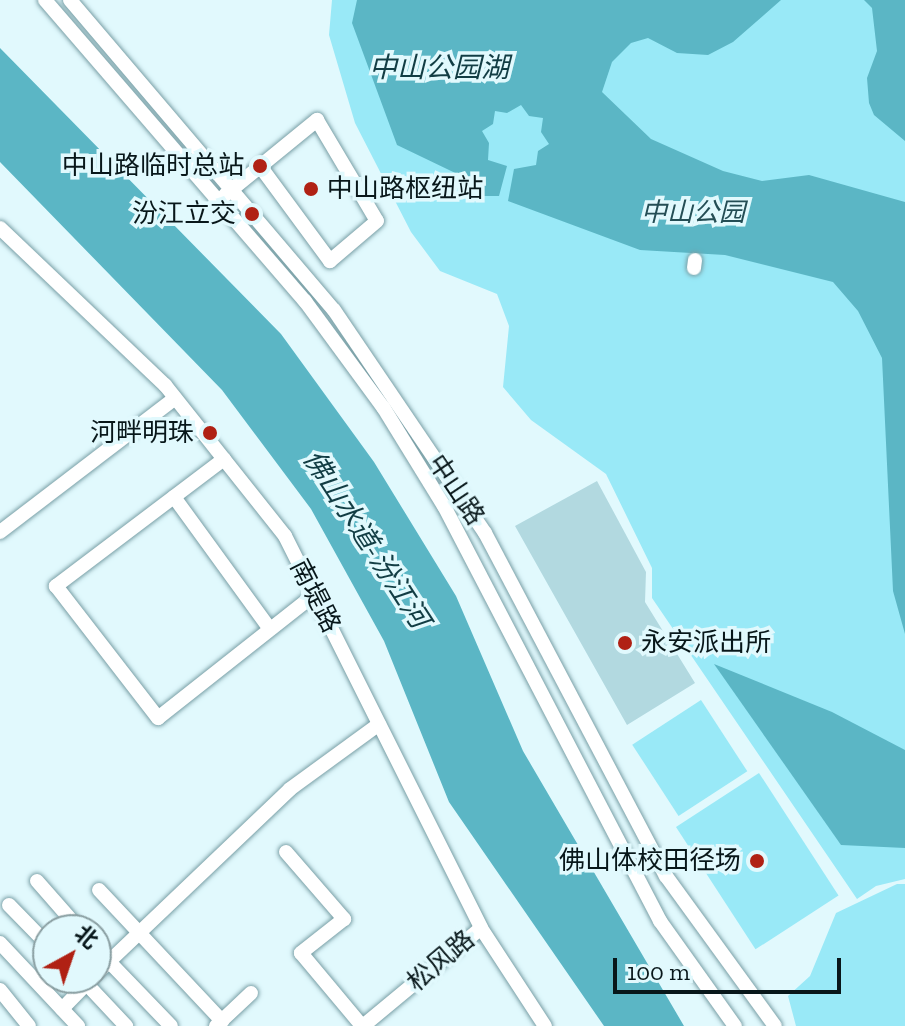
<!DOCTYPE html>
<meta charset="utf-8">
<style>
body{margin:0}
#map{position:relative;width:905px;height:1026px;overflow:hidden;background:#e1f9fd;font-family:"Zilla Slab","Noto Sans SC",serif}
div>[style]{position:absolute}
[style*='--x']{left:calc(var(--x)*1px);top:calc(var(--y)*1px);width:calc(var(--w)*1px);rotate:calc(var(--a)*1deg)}
.green>*{inset:0;background:#99e9f7;transform-origin:0 0}
.water>*{inset:0;background:#5bb6c5}
.building>*{inset:0;background:#b2d9e0}
.roads{filter:drop-shadow(0 0 2px #799fa6) drop-shadow(0 0 2px #799fa6)}
.minor>*{height:14px;margin:-7px;padding:0 7px;transform-origin:7px;border-radius:7px;background:#fff}
.dots>*{width:22px;height:22px;translate:-50% -50%;box-sizing:border-box;border:4px solid #e1f9fd;border-radius:50%}
span{translate:-50% -50%;white-space:nowrap;text-align:center;line-height:1.15;-webkit-text-stroke:7px #e1f9fd;paint-order:stroke}
.poi-label{font-size:26px;color:#08171a}
.right{translate:-100% -50%;text-align:right}
.left{translate:0 -50%;text-align:left}
.park-label{font-size:26px;color:#244e55;font-style:italic}
.street-label{font-size:26px;color:#08171a}
.water-label{font-size:28px;color:#123d44;font-style:italic}
.north{position:absolute;left:32px;top:914px;width:80px;height:80px;box-sizing:border-box;background:#e1f9fd;border:2px solid #8a9fa2;border-radius:50%;rotate:40deg;font-size:22px;font-weight:700;line-height:32px;text-align:center;color:#08171a}
.north::after{content:'';display:block;margin:auto;width:28px;height:36px;background:#b02114;clip-path:polygon(50% 0,100% 100%,50% 72%,0 100%)}
.scale{position:absolute;left:613px;top:958px;width:228px;height:36px;box-sizing:border-box;border:4px solid #08171a;border-top:0;padding-left:10px;font-size:24px;line-height:28px;white-space:nowrap;color:#08171a;-webkit-text-stroke:6px #e1f9fd;paint-order:stroke}
</style>
<div id="map">
<div class="green">
<i style="clip-path:polygon(332px 0,905px 0,905px 879px,876px 886px,857px 899px,652px 598px,652px 568px,606px 474px,531px 420px,503px 387px,509px 326px,497px 294px,440px 271px,411px 232px,355px 123px,329px 35px)"></i>
<i style="left:701px;top:700px;width:85px;height:82px;rotate:57deg"></i>
<i style="left:759px;top:773px;width:146px;height:99px;rotate:57deg"></i>
<i style="clip-path:polygon(897px 884px,905px 884px,905px 1026px,796px 1026px,788px 996px,810px 976px,836px 913px)"></i>
</div>
<div class="water">
<i style="clip-path:polygon(357px 0,781px 0,733px 42px,708px 55px,677px 53px,648px 38px,631px 43px,612px 62px,602px 92px,651px 139px,723px 171px,762px 181px,809px 175px,905px 202px,905px 634px,893px 591px,882px 358px,858px 311px,833px 282px,725px 255px,640px 250px,508px 201px,514px 169px,536px 165px,538px 151px,549px 144px,541px 132px,543px 118px,529px 116px,521px 105px,507px 113px,495px 111px,493px 124px,482px 131px,489px 143px,488px 160px,507px 166px,499px 196px,484px 196px,474px 182px,397px 145px,352px 23px)"></i>
<i style="clip-path:polygon(864px 0,905px 0,905px 141px,874px 115px,869px 103px,867px 78px,877px 51px,872px 8px)"></i>
<i style="clip-path:polygon(0 48px,281px 334px,374px 462px,456px 596px,523px 751px,684px 1026px,604px 1026px,449px 802px,384px 641px,311px 509px,222px 390px,0 162px)"></i>
<i style="clip-path:polygon(714px 664px,832px 712px,905px 750px,905px 848px,841px 845px)"></i>
</div>
<div class="building">
<i style="clip-path:polygon(597px 481px,646px 572px,645px 602px,695px 683px,627px 725px,515px 526px)"></i>
</div>
<div class="roads">
<div class="minor">
<i style="--x:45;--y:0;--w:398;--a:49.2"></i>
<i style="--x:305;--y:301;--w:132;--a:53.7"></i>
<i style="--x:383;--y:407;--w:116;--a:58.4"></i>
<i style="--x:444;--y:506;--w:468;--a:62.5"></i>
<i style="--x:660;--y:921;--w:129;--a:54.5"></i>
<i style="--x:70;--y:0;--w:407;--a:49.6"></i>
<i style="--x:334;--y:310;--w:269;--a:55.9"></i>
<i style="--x:485;--y:533;--w:388;--a:62.2"></i>
<i style="--x:666;--y:876;--w:185;--a:54"></i>
<i style="--x:225;--y:195;--w:119;--a:-39.2"></i>
<i style="--x:317;--y:120;--w:117;--a:59.3"></i>
<i style="--x:377;--y:221;--w:62;--a:139.6"></i>
<i style="--x:330;--y:261;--w:118;--a:-126.4"></i>
<i style="--x:0;--y:228;--w:228;--a:43.6"></i>
<i style="--x:165;--y:385;--w:193;--a:51.5"></i>
<i style="--x:285;--y:536;--w:438;--a:63.4"></i>
<i style="--x:481;--y:928;--w:117;--a:56.9"></i>
<i style="--x:694;--y:268;--w:8;--a:-83"></i>
<i style="--x:224;--y:459;--w:211;--a:142.9"></i>
<i style="--x:56;--y:586;--w:167;--a:52.3"></i>
<i style="--x:158;--y:718;--w:199;--a:-38.3"></i>
<i style="--x:174;--y:497;--w:163;--a:54"></i>
<i style="--x:0;--y:532;--w:220;--a:-37.4"></i>
<i style="--x:286;--y:852;--w:89;--a:49.1"></i>
<i style="--x:344;--y:919;--w:55;--a:141.7"></i>
<i style="--x:301;--y:953;--w:95;--a:50.1"></i>
<i style="--x:37;--y:881;--w:65;--a:48.7"></i>
<i style="--x:99;--y:890;--w:180;--a:46.8"></i>
<i style="--x:9;--y:905;--w:56;--a:45.7"></i>
<i style="--x:0;--y:943;--w:114;--a:46.8"></i>
<i style="--x:96;--y:948;--w:108;--a:46.1"></i>
<i style="--x:96;--y:974;--w:268;--a:-43.6"></i>
<i style="--x:290;--y:789;--w:110;--a:-36.1"></i>
<i style="--x:81;--y:978;--w:66;--a:46.8"></i>
<i style="--x:0;--y:990;--w:46;--a:51.1"></i>
<i style="--x:62;--y:1009;--w:43;--a:-45.9"></i>
<i style="--x:216;--y:1026;--w:48;--a:-43.3"></i>
<i style="--x:363;--y:1026;--w:153;--a:-39.7"></i>
</div>
</div>
<div class="dots">
<i style="left:260px;top:166px;background:#b02114"></i>
<i style="left:311px;top:189px;background:#b02114"></i>
<i style="left:252px;top:214px;background:#b02114"></i>
<i style="left:210px;top:433px;background:#b02114"></i>
<i style="left:625px;top:643px;background:#b02114"></i>
<i style="left:757px;top:861px;background:#b02114"></i>
</div>
<div class="poi-label">
<span class="right" style="left:244px;top:166px">中山路临时总站</span>
<span class="left" style="left:327px;top:189px">中山路枢纽站</span>
<span class="right" style="left:236px;top:214px">汾江立交</span>
<span class="right" style="left:194px;top:433px">河畔明珠</span>
<span class="left" style="left:641px;top:643px">永安派出所</span>
<span class="right" style="left:741px;top:861px">佛山体校田径场</span>
</div>
<div class="park-label">
<span style="left:693px;top:213px">中山公园</span>
</div>
<div class="street-label">
<span style="left:456px;top:490px;rotate:56deg">中山路</span>
<span style="left:315px;top:596px;rotate:63deg">南堤路</span>
<span style="left:441px;top:961px;rotate:-40deg">松风路</span>
</div>
<div class="water-label">
<span style="left:439px;top:68px">中山公园湖</span>
<span style="left:366px;top:539px;rotate:57deg">佛山水道-汾江河</span>
</div>
<div class="north">北</div>
<div class="scale">100 m</div>
</div>
